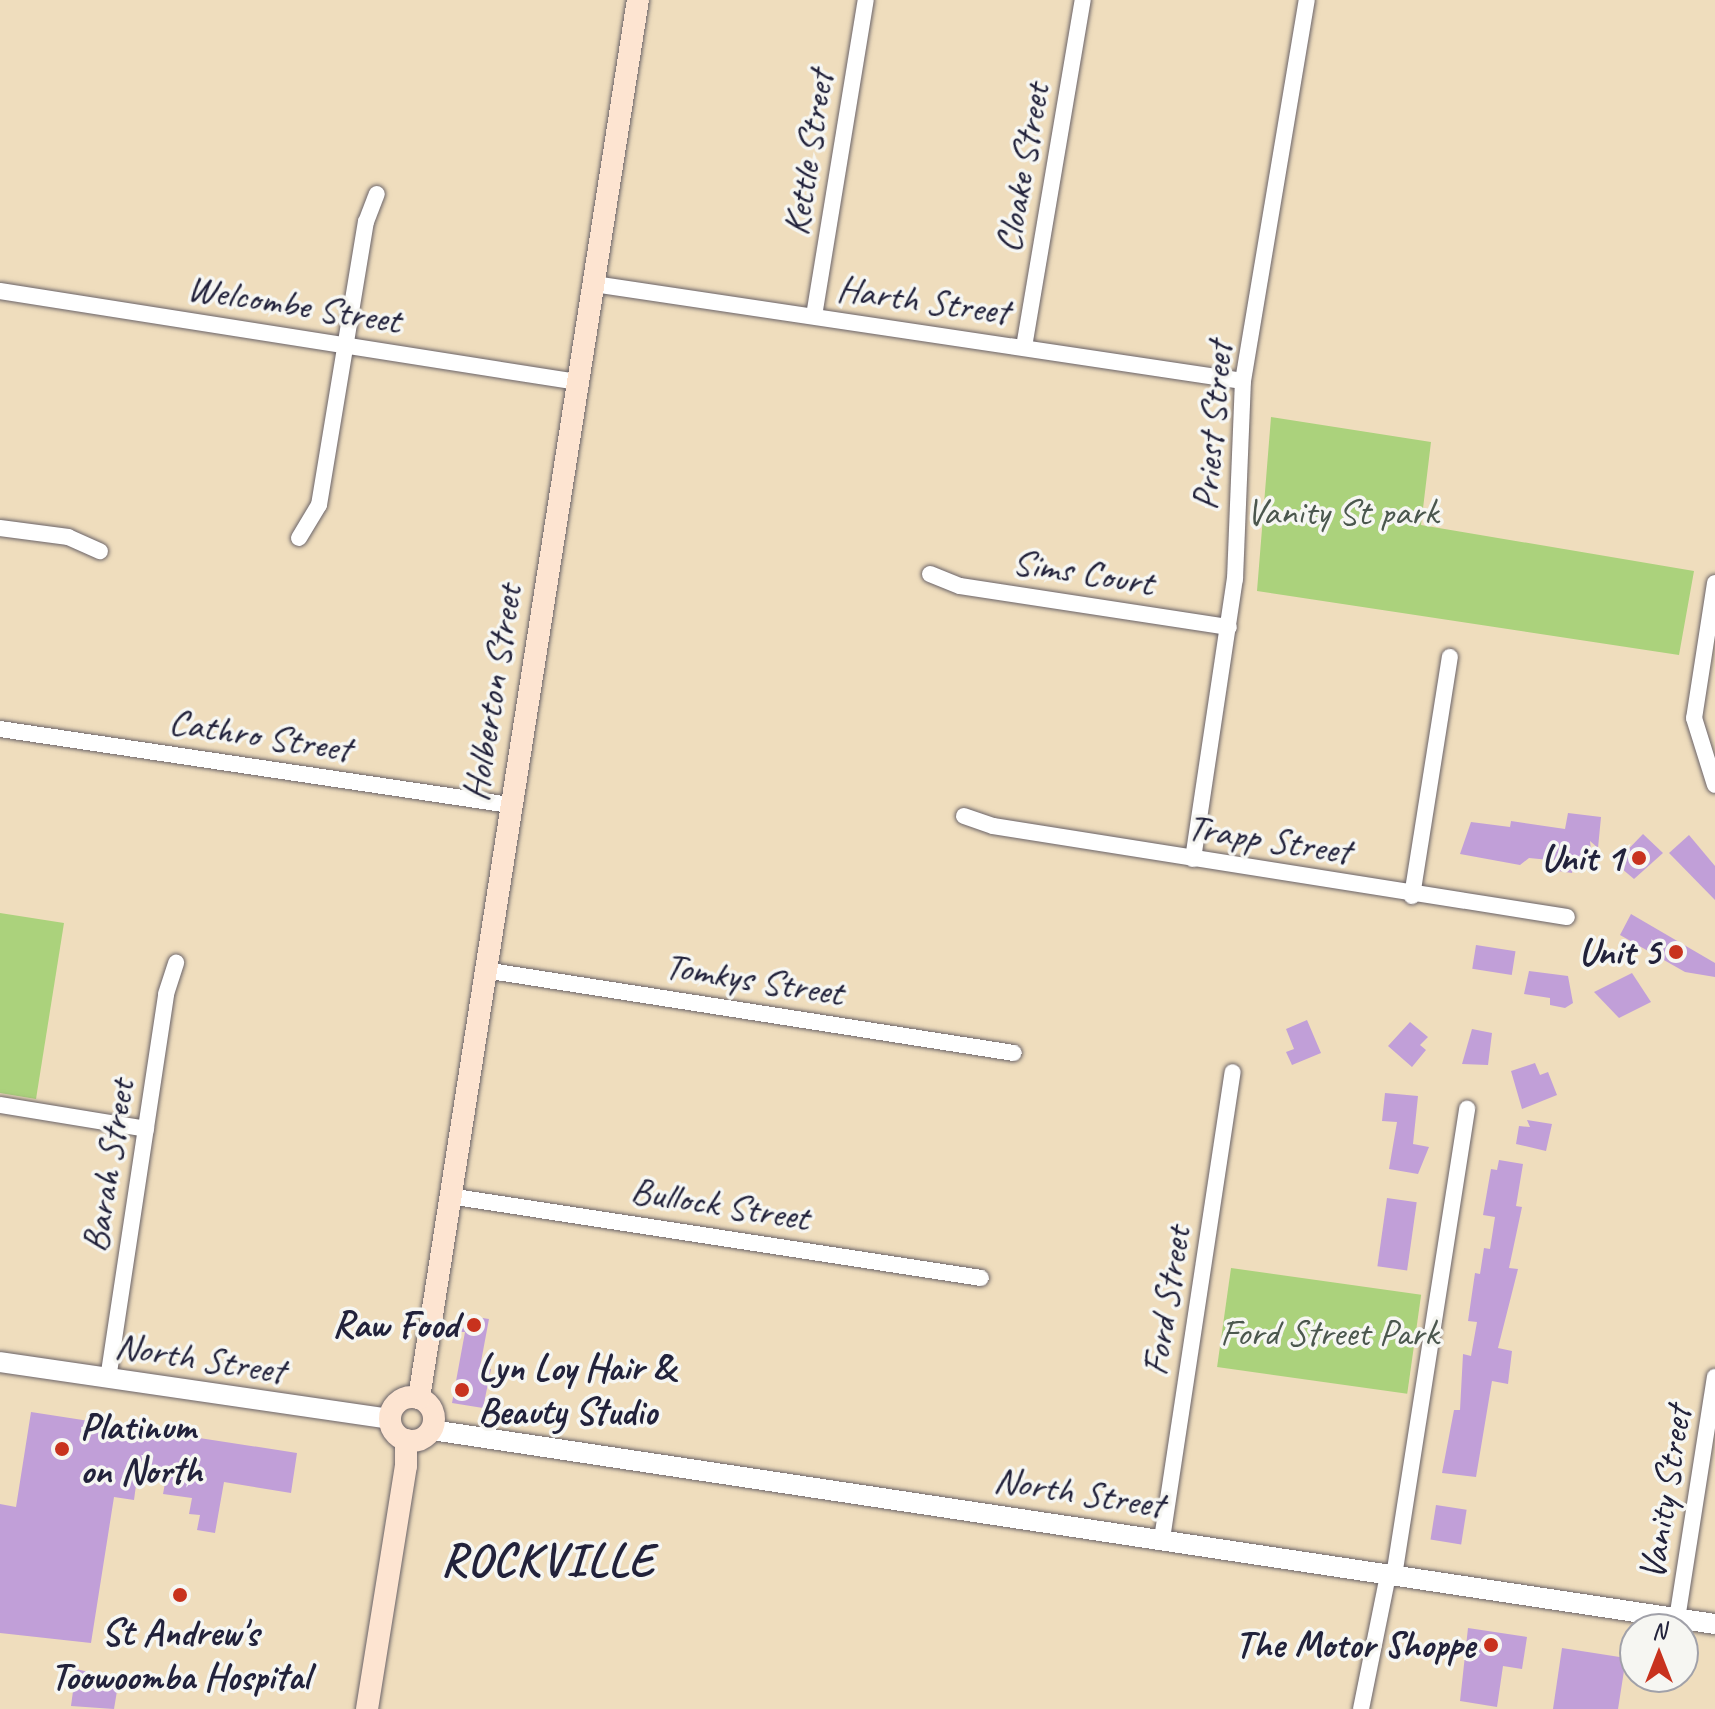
<!DOCTYPE html>
<style>
body{margin:0}
#map{position:relative;width:1715px;height:1709px;overflow:hidden;background:#efddbd;font-family:Caveat,sans-serif}
div>[style]{position:absolute}
[style*='--x']{left:calc(var(--x)*1px);top:calc(var(--y)*1px);width:calc(var(--w)*1px);rotate:calc(var(--a)*1deg)}
.green>*{inset:0;background:#abd27c;transform-origin:0 0}
.building>*{inset:0;background:#c19fd8;transform-origin:0 0}
.roads{filter:drop-shadow(0 0 2px #6a6368) drop-shadow(0 0 2px #6a6368)}
.minor>*{height:16px;margin:-8px;padding:0 8px;transform-origin:8px;border-radius:8px;background:#fff}
.tertiary>*{height:20px;margin:-10px;padding:0 10px;transform-origin:10px;border-radius:10px;background:#fff}
.secondary>*{height:22px;margin:-11px;padding:0 11px;transform-origin:11px;border-radius:11px;background:#fde4d1}
.secondary>.ring{margin:-11px;padding:0;box-sizing:content-box;background:none;border:22px solid #fde4d1;border-radius:50%}
.dots>*{width:22px;height:22px;translate:-50% -50%;box-sizing:border-box;border:4px solid #f6f6f2;border-radius:50%}
span{translate:-50% -50%;white-space:nowrap;text-align:center;line-height:1.15;-webkit-text-stroke:7px #f6f6f2;paint-order:stroke}
.street-label{font-size:38px;color:#22223b}
.park-label{font-size:38px;color:#4b574e}
.poi-label{font-size:38px;color:#22223b;font-weight:700}
.right{translate:-100% -50%;text-align:right}
.left{translate:0 -50%;text-align:left}
.district-label{font-size:46px;color:#22223b;font-weight:700;letter-spacing:2px}
.north{position:absolute;left:1619px;top:1613px;width:80px;height:80px;box-sizing:border-box;background:#f6f6f2;border:2px solid #a1a1a9;border-radius:50%;rotate:0deg;font-size:22px;font-weight:700;line-height:32px;text-align:center;color:#22223b}
.north::after{content:'';display:block;margin:auto;width:28px;height:36px;background:#c8321e;clip-path:polygon(50% 0,100% 100%,50% 72%,0 100%)}
</style>
<div id="map">
<div class="green">
<i style="clip-path:polygon(1271px 417px,1431px 442px,1421px 525px,1694px 571px,1679px 655px,1257px 591px)"></i>
<i style="clip-path:polygon(0 913px,64px 923px,36px 1099px,0 1093px)"></i>
<i style="left:1231px;top:1268px;width:192px;height:100px;rotate:8deg"></i>
</div>
<div class="building">
<i style="clip-path:polygon(1568px 813px,1601px 817px,1598px 848px,1590px 841px,1592px 859px,1585px 858px,1584px 867px,1574px 865px,1572px 873px,1558px 871px,1560px 861px,1529px 858px,1520px 865px,1460px 854px,1471px 822px,1510px 827px,1511px 821px,1565px 829px)"></i>
<i style="clip-path:polygon(1643px 834px,1663px 853px,1634px 879px,1615px 863px)"></i>
<i style="clip-path:polygon(1689px 835px,1715px 866px,1715px 900px,1669px 853px)"></i>
<i style="clip-path:polygon(1631px 914px,1715px 963px,1715px 977px,1685px 972px,1620px 935px)"></i>
<i style="left:1476px;top:945px;width:40px;height:24px;rotate:9deg"></i>
<i style="clip-path:polygon(1529px 971px,1568px 976px,1573px 1003px,1565px 1008px,1550px 1005px,1550px 998px,1524px 994px)"></i>
<i style="clip-path:polygon(1632px 973px,1651px 1002px,1619px 1018px,1594px 992px)"></i>
<i style="clip-path:polygon(1307px 1020px,1321px 1053px,1292px 1065px,1286px 1052px,1294px 1049px,1286px 1029px)"></i>
<i style="clip-path:polygon(1410px 1022px,1428px 1037px,1420px 1045px,1426px 1050px,1412px 1067px,1388px 1046px)"></i>
<i style="clip-path:polygon(1472px 1029px,1492px 1033px,1488px 1065px,1462px 1064px)"></i>
<i style="clip-path:polygon(1535px 1063px,1540px 1075px,1548px 1072px,1557px 1095px,1522px 1109px,1511px 1071px)"></i>
<i style="clip-path:polygon(1385px 1093px,1418px 1096px,1413px 1144px,1429px 1147px,1418px 1174px,1389px 1169px,1397px 1122px,1382px 1121px)"></i>
<i style="clip-path:polygon(1527px 1120px,1552px 1124px,1546px 1151px,1516px 1144px,1519px 1126px,1530px 1127px)"></i>
<i style="clip-path:polygon(1499px 1160px,1523px 1164px,1516px 1206px,1522px 1207px,1509px 1268px,1518px 1269px,1498px 1348px,1512px 1351px,1508px 1384px,1492px 1381px,1476px 1477px,1442px 1473px,1454px 1410px,1460px 1410px,1463px 1354px,1471px 1356px,1477px 1322px,1468px 1321px,1475px 1273px,1480px 1274px,1484px 1248px,1490px 1249px,1495px 1217px,1483px 1215px,1491px 1169px,1497px 1170px)"></i>
<i style="left:1387px;top:1198px;width:30px;height:69px;rotate:8deg"></i>
<i style="clip-path:polygon(463px 1315px,489px 1319px,480px 1367px,491px 1369px,483px 1408px,452px 1403px,465px 1332px,460px 1332px)"></i>
<i style="clip-path:polygon(31px 1412px,297px 1453px,291px 1493px,224px 1482px,215px 1533px,197px 1530px,200px 1515px,189px 1514px,192px 1498px,163px 1494px,165px 1483px,137px 1478px,134px 1500px,114px 1497px,91px 1643px,0 1633px,0 1504px,16px 1507px)"></i>
<i style="left:1436px;top:1505px;width:31px;height:35px;rotate:9deg"></i>
<i style="clip-path:polygon(1468px 1628px,1527px 1637px,1522px 1669px,1503px 1666px,1497px 1707px,1460px 1701px)"></i>
<i style="clip-path:polygon(1562px 1648px,1626px 1658px,1618px 1709px,1553px 1709px)"></i>
<i style="clip-path:polygon(76px 1669px,119px 1679px,114px 1709px,71px 1706px)"></i>
</div>
<div class="roads">
<div class="minor">
<i style="--x:594;--y:284;--w:656;--a:8.5"></i>
<i style="--x:0;--y:291;--w:584;--a:8.96"></i>
<i style="--x:814;--y:316;--w:320;--a:-80.7"></i>
<i style="--x:1024;--y:347;--w:352;--a:-80.4"></i>
<i style="--x:0;--y:528;--w:69;--a:7.5"></i>
<i style="--x:68;--y:537;--w:35;--a:24"></i>
<i style="--x:299;--y:538;--w:39;--a:-59"></i>
<i style="--x:319;--y:505;--w:287;--a:-80.6"></i>
<i style="--x:366;--y:222;--w:30;--a:-69"></i>
<i style="--x:930;--y:574;--w:32;--a:22"></i>
<i style="--x:960;--y:586;--w:272;--a:8.7"></i>
<i style="--x:1715;--y:583;--w:137;--a:98.8"></i>
<i style="--x:1694;--y:718;--w:70;--a:72.6"></i>
<i style="--x:0;--y:729;--w:516;--a:8.48"></i>
<i style="--x:964;--y:816;--w:31;--a:19"></i>
<i style="--x:993;--y:826;--w:581;--a:9.01"></i>
<i style="--x:1193;--y:859;--w:283;--a:-81.5"></i>
<i style="--x:1235;--y:579;--w:198;--a:-87.7"></i>
<i style="--x:1243;--y:381;--w:386;--a:-80.5"></i>
<i style="--x:1412;--y:896;--w:242;--a:-81"></i>
<i style="--x:484;--y:970;--w:536;--a:8.9"></i>
<i style="--x:0;--y:1105;--w:148;--a:9.3"></i>
<i style="--x:449;--y:1196;--w:538;--a:8.76"></i>
<i style="--x:108;--y:1379;--w:389;--a:-81.4"></i>
<i style="--x:166;--y:994;--w:33;--a:-72"></i>
<i style="--x:1162;--y:1539;--w:472;--a:-81.4"></i>
<i style="--x:1394;--y:1576;--w:473;--a:-81.1"></i>
<i style="--x:1677;--y:1619;--w:245;--a:-81.1"></i>
<i style="--x:1361;--y:1709;--w:137;--a:-78.6"></i>
</div>
<div class="tertiary">
<i style="--x:0;--y:1362;--w:394;--a:8.3"></i>
<i style="--x:432;--y:1430;--w:1298;--a:8.6"></i>
</div>
<div class="secondary">
<i class="ring" style="left:390px;top:1397px;width:22px;height:22px"></i>
<i style="--x:419;--y:1398;--w:1415;--a:-81.1"></i>
<i style="--x:367;--y:1709;--w:246;--a:-80.9"></i>
<i style="--x:406;--y:1466;--w:26;--a:-90"></i>
</div>
</div>
<div class="dots">
<i style="left:1639px;top:858px;background:#c8321e"></i>
<i style="left:1676px;top:952px;background:#c8321e"></i>
<i style="left:474px;top:1325px;background:#c8321e"></i>
<i style="left:462px;top:1390px;background:#c8321e"></i>
<i style="left:62px;top:1449px;background:#c8321e"></i>
<i style="left:180px;top:1595px;background:#c8321e"></i>
<i style="left:1491px;top:1645px;background:#c8321e"></i>
</div>
<div class="street-label">
<span style="left:808px;top:153px;rotate:-81deg">Kettle Street</span>
<span style="left:1022px;top:168px;rotate:-80deg">Cloake Street</span>
<span style="left:923px;top:300px;rotate:8deg">Harth Street</span>
<span style="left:294px;top:304px;rotate:9deg">Welcombe Street</span>
<span style="left:1212px;top:426px;rotate:-85deg">Priest Street</span>
<span style="left:1083px;top:572px;rotate:9deg">Sims Court</span>
<span style="left:492px;top:693px;rotate:-81deg">Holberton Street</span>
<span style="left:260px;top:735px;rotate:9deg">Cathro Street</span>
<span style="left:1269px;top:839px;rotate:9deg">Trapp Street</span>
<span style="left:754px;top:979px;rotate:9deg">Tomkys Street</span>
<span style="left:108px;top:1166px;rotate:-81deg">Barah Street</span>
<span style="left:720px;top:1204px;rotate:9deg">Bullock Street</span>
<span style="left:1166px;top:1301px;rotate:-81deg">Ford Street</span>
<span style="left:200px;top:1358px;rotate:9deg">North Street</span>
<span style="left:1079px;top:1492px;rotate:9deg">North Street</span>
<span style="left:1665px;top:1493px;rotate:-81deg">Vanity Street</span>
</div>
<div class="park-label">
<span style="left:1342px;top:512px">Vanity St park</span>
<span style="left:1329px;top:1333px">Ford Street Park</span>
</div>
<div class="poi-label">
<span class="right" style="left:1623px;top:858px">Unit 1</span>
<span class="right" style="left:1660px;top:952px">Unit 5</span>
<span class="right" style="left:458px;top:1325px">Raw Food</span>
<span class="left" style="left:478px;top:1390px">Lyn Loy Hair &amp;<br>Beauty Studio</span>
<span class="left" style="left:80px;top:1449px">Platinum<br>on North</span>
<span style="left:180px;top:1655px">St Andrew's<br>Toowoomba Hospital</span>
<span class="right" style="left:1475px;top:1645px">The Motor Shoppe</span>
</div>
<div class="district-label">
<span style="left:548px;top:1560px">ROCKVILLE</span>
</div>
<div class="north">N</div>
</div>
